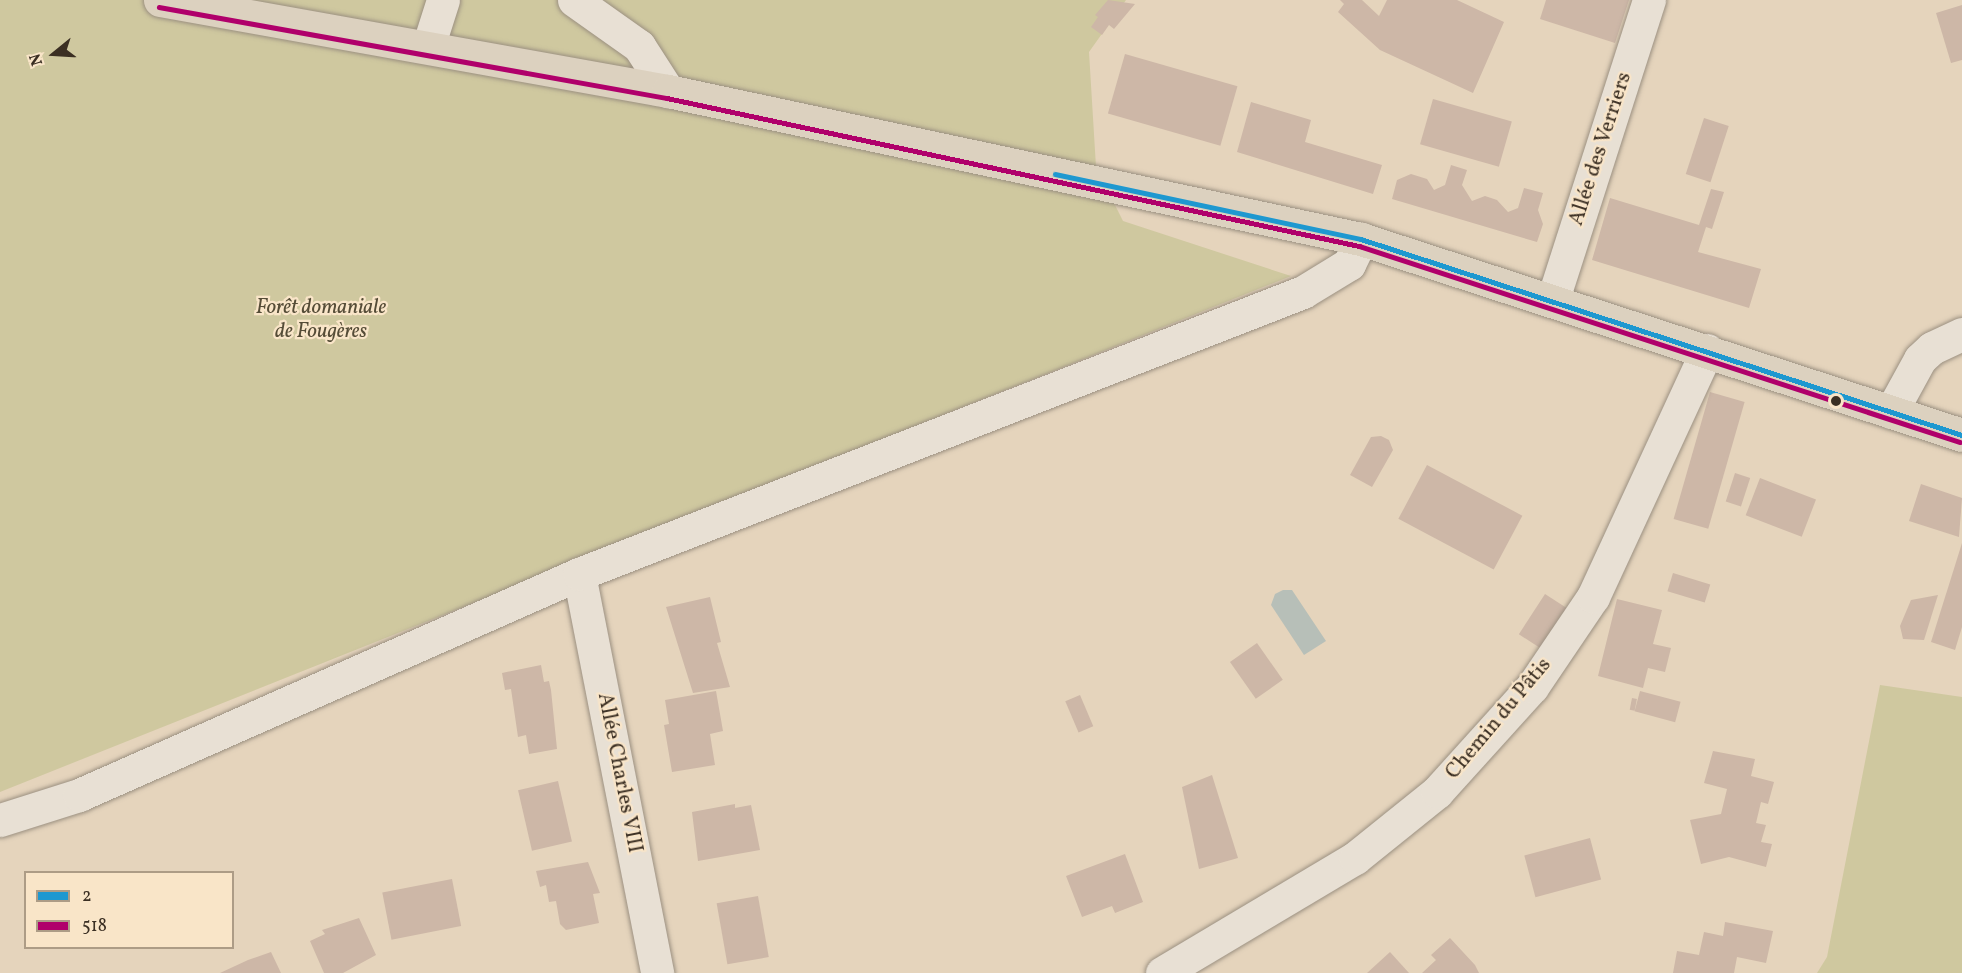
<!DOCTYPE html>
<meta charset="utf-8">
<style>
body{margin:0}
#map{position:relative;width:1962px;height:973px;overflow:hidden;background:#e5d4bc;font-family:Vollkorn,serif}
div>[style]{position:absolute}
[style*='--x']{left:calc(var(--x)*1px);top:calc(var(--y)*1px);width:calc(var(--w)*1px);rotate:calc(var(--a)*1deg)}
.green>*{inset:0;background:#cfc89f}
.water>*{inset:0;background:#b7bfb8}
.building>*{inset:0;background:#cdb7a7;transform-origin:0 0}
.roads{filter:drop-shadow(0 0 2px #9b9081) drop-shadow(0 0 2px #9b9081)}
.minor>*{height:33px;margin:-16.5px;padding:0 16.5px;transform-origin:16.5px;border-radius:16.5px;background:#e8e0d4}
.major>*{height:33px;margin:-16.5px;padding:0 16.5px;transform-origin:16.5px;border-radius:16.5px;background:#dcd1bf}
.bus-1>*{height:4.5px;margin:-2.25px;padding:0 2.25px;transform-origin:2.25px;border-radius:2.25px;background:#1e98d0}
.bus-2>*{height:4.5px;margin:-2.25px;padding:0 2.25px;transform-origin:2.25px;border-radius:2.25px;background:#b0006b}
.dots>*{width:16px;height:16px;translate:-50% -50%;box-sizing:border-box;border:3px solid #f9e5c8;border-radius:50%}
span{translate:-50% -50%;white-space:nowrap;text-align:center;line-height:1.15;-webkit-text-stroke:4.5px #f9e5c8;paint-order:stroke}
.street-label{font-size:21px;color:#3b2f23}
.park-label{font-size:21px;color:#554c37;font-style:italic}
.legend{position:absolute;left:24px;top:871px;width:210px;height:78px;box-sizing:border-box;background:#f9e5c8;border:2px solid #ad9c86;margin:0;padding:8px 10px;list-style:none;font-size:18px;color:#3b2f23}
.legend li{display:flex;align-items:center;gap:12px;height:30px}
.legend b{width:30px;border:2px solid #ad9c86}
.north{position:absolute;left:24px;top:24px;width:60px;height:60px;-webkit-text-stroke:4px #f9e5c8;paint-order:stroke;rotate:252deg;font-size:16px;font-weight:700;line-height:24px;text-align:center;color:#3b2f23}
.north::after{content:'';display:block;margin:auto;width:21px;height:27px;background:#3b2f23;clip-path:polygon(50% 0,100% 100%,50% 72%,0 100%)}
</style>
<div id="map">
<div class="green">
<i style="clip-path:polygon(0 0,1126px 0,1089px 52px,1096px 167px,1123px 221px,1291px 276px,0 792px)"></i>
<i style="clip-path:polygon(1880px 685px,1962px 697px,1962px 973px,1817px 973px,1827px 957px)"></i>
</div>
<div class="water">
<i style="clip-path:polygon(1283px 590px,1292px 590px,1326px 641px,1304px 655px,1271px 605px,1275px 594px)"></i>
</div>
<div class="building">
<i style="clip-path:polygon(1108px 0,1135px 4px,1114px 29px,1109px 25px,1102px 35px,1091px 27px,1098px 17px,1095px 15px)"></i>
<i style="clip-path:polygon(1340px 0,1362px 0,1379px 16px,1387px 0,1457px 0,1504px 22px,1473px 93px,1380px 50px,1338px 12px,1344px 4px)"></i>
<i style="clip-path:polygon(1546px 0,1629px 0,1615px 43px,1540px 19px)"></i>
<i style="clip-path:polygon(1962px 5px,1962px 60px,1951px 63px,1936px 13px)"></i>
<i style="left:1125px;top:54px;width:117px;height:62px;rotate:16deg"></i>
<i style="left:1433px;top:99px;width:82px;height:47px;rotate:16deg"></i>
<i style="clip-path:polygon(1251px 102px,1311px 120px,1305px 142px,1382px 165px,1373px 194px,1237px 152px)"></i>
<i style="left:1704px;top:118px;width:26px;height:59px;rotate:18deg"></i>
<i style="clip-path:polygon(1451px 165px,1467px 170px,1462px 185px,1472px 201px,1485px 196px,1497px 200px,1508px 212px,1518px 208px,1524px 188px,1543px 193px,1538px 210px,1543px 224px,1537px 242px,1392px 199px,1397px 180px,1411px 174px,1427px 179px,1434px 190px,1445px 185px)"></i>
<i style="clip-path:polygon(1711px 189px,1724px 192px,1712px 229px,1706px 227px,1698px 252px,1761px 269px,1749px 308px,1592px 260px,1610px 198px,1699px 225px)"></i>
<i style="left:1710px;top:392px;width:36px;height:132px;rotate:16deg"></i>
<i style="clip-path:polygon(1381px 436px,1389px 440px,1393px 450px,1372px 487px,1350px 475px,1371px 437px)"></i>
<i style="left:1427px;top:465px;width:108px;height:61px;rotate:28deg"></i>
<i style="left:1735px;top:473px;width:16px;height:30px;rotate:18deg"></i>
<i style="left:1760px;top:478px;width:60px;height:40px;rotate:21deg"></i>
<i style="clip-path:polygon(1921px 484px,1962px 498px,1959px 537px,1909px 521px)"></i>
<i style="clip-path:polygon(1962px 543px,1962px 627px,1955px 650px,1931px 642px)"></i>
<i style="left:1673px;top:573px;width:39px;height:19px;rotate:17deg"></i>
<i style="left:1545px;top:594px;width:30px;height:48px;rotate:33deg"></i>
<i style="clip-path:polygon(1938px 595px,1924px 640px,1903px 639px,1900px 626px,1911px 600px)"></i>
<i style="clip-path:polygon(710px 597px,721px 642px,717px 643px,730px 687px,693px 693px,666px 607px)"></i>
<i style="clip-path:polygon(1617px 599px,1662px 610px,1653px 644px,1671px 648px,1665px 672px,1648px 668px,1643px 688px,1598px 676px)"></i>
<i style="left:1257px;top:643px;width:45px;height:33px;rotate:55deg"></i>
<i style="clip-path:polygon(541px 665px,544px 682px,549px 681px,551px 690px,557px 749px,529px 754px,526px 735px,518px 737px,511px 689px,505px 690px,502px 673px)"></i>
<i style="clip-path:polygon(716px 691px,723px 731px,710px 734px,715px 765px,672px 772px,664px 725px,669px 724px,665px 700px)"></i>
<i style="left:1640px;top:691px;width:42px;height:21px;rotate:15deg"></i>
<i style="left:1080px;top:695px;width:34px;height:16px;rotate:67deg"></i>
<i style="left:1632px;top:698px;width:5px;height:12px;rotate:11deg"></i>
<i style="clip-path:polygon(1713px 751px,1755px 759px,1751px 776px,1774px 782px,1768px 804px,1761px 802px,1756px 823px,1766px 825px,1761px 842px,1772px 844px,1766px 867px,1729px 857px,1701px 864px,1690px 820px,1721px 814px,1727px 789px,1704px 783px)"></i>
<i style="clip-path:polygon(1212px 775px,1238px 858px,1199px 869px,1182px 787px)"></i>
<i style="left:558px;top:781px;width:62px;height:41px;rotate:77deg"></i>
<i style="clip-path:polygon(735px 804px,735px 808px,751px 805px,760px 850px,698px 861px,692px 812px)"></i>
<i style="left:1590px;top:838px;width:43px;height:68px;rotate:75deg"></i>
<i style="clip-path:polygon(1125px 854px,1143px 902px,1115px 913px,1112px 906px,1082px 917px,1066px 876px)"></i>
<i style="clip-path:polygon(588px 862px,600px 893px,593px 894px,599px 923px,566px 930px,560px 924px,556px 901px,549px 902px,546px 885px,540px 887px,536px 871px)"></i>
<i style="left:452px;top:879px;width:48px;height:71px;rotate:79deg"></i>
<i style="left:758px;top:896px;width:62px;height:42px;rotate:80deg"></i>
<i style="clip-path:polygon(359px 918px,376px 955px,343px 973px,324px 973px,310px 941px,325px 934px,322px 930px)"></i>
<i style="clip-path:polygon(1725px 922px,1773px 931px,1766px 963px,1737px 957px,1734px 973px,1673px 973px,1677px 951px,1699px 955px,1704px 932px,1723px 936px)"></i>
<i style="clip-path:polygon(1450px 938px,1475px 965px,1479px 973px,1422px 973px,1436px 960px,1431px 955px)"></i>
<i style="clip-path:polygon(271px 952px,281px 973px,220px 973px,248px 960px)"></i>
<i style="clip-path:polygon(1390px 952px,1409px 973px,1367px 973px)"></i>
</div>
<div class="roads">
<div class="minor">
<i style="--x:574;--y:0;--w:80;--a:35.3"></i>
<i style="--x:639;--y:46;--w:54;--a:57.2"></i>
<i style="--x:428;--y:47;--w:49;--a:-72.3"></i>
<i style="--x:1553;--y:299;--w:314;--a:-72.2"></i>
<i style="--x:1891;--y:412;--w:60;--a:-61.3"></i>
<i style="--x:1920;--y:359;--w:16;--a:-43"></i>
<i style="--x:1932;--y:348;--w:33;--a:-25"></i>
<i style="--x:579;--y:574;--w:407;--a:78.9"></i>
<i style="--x:0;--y:820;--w:83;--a:-17.6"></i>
<i style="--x:79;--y:795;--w:547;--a:-23.85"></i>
<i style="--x:579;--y:574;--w:777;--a:-21.28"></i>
<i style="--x:1303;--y:292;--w:54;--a:-31.3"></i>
<i style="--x:1349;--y:264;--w:28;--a:-64"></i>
<i style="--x:1162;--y:973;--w:225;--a:-30.8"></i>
<i style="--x:1355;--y:858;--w:105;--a:-38.8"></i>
<i style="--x:1437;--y:792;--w:142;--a:-47.9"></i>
<i style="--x:1532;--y:687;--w:109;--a:-55.9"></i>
<i style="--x:1593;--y:597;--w:272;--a:-65.2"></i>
</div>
<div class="major">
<i style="--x:160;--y:0;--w:516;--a:10.16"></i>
<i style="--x:668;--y:91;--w:709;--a:12.06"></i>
<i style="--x:1361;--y:239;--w:632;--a:18.06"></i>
</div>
</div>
<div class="bus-1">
<i style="--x:1055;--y:174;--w:313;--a:12"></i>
<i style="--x:1361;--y:239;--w:632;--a:18.06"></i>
</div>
<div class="bus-2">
<i style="--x:159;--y:7;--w:516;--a:10.16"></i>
<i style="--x:667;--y:98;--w:708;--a:12.07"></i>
<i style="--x:1359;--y:246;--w:632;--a:18.06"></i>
</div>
<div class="dots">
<i style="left:1836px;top:401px;background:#3b2f23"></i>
</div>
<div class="street-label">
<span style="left:1601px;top:149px;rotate:-72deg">Allée des Verriers</span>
<span style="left:1499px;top:719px;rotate:-50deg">Chemin du Pâtis</span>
<span style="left:619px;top:773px;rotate:79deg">Allée Charles VIII</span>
</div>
<div class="park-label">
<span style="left:321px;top:320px">Forêt domaniale<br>de Fougères</span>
</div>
<ul class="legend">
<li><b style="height:8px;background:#1e98d0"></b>2</li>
<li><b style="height:8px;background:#b0006b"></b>518</li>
</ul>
<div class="north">N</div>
</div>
